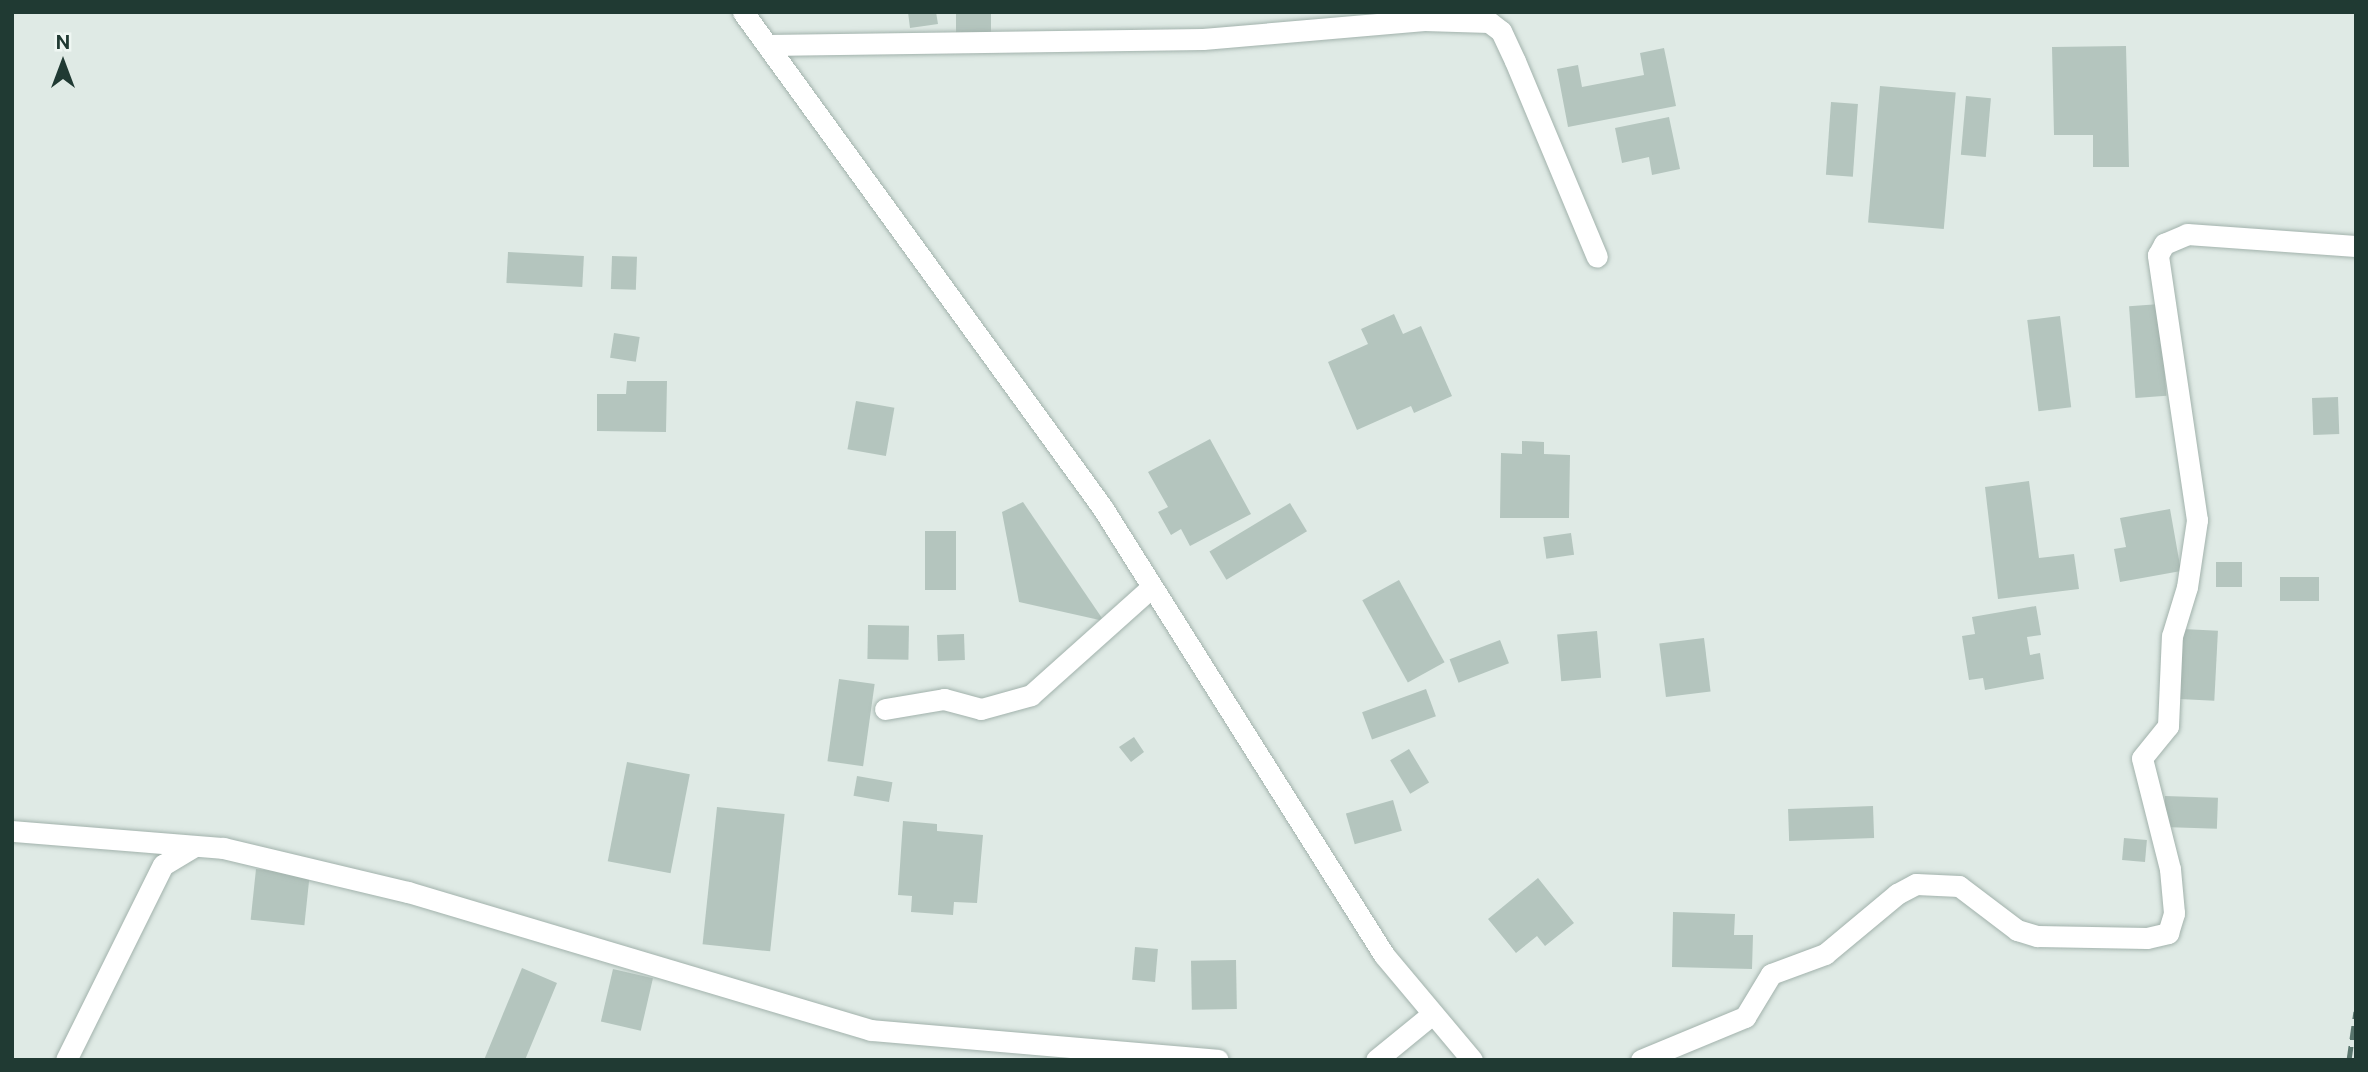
<!DOCTYPE html>
<style>
body{margin:0}
#map{position:relative;width:2368px;height:1072px;overflow:hidden;background:#dfeae5;font-family:"Public Sans",sans-serif}
div>[style]{position:absolute}
[style*='--x']{left:calc(var(--x)*1px);top:calc(var(--y)*1px);width:calc(var(--w)*1px);rotate:calc(var(--a)*1deg)}
.building>*{inset:0;background:#b4c5be;transform-origin:0 0}
.roads{filter:drop-shadow(0 0 2px #a2b2ac) drop-shadow(0 0 2px #a2b2ac)}
.street>*{height:21px;margin:-10.5px;padding:0 10.5px;transform-origin:10.5px;border-radius:10.5px;background:#fff}
.rail>*{height:5px;margin-top:-2.5px;transform-origin:0;background:repeating-linear-gradient(90deg,#5a766e 0 14px,transparent 0 21px)}
span{translate:-50% -50%;white-space:nowrap;text-align:center;line-height:1.15;-webkit-text-stroke:7px #eff7f3;paint-order:stroke}
.frame{position:absolute;inset:0;border:14px solid #203a33;pointer-events:none}
.north{position:absolute;left:28px;top:28px;width:70px;height:70px;-webkit-text-stroke:5px #eff7f3;paint-order:stroke;rotate:0deg;font-size:19px;font-weight:700;line-height:28px;text-align:center;color:#203a33}
.north::after{content:'';display:block;margin:auto;width:24px;height:32px;background:#203a33;clip-path:polygon(50% 0,100% 100%,50% 72%,0 100%)}
</style>
<div id="map">
<div class="building">
<i style="clip-path:polygon(908px 12px,936px 12px,938px 24px,910px 28px)"></i>
<i style="left:956px;top:12px;width:35px;height:21px"></i>
<i style="clip-path:polygon(2126px 46px,2129px 167px,2093px 167px,2093px 135px,2054px 135px,2052px 47px)"></i>
<i style="clip-path:polygon(1664px 48px,1676px 106px,1568px 127px,1557px 69px,1578px 65px,1582px 87px,1644px 75px,1640px 53px)"></i>
<i style="left:1880px;top:86px;width:76px;height:137px;rotate:5deg"></i>
<i style="left:1966px;top:96px;width:25px;height:59px;rotate:5deg"></i>
<i style="left:1831px;top:102px;width:27px;height:73px;rotate:4deg"></i>
<i style="clip-path:polygon(1669px 117px,1680px 169px,1652px 175px,1649px 157px,1622px 163px,1615px 128px)"></i>
<i style="left:508px;top:252px;width:76px;height:31px;rotate:3deg"></i>
<i style="left:612px;top:256px;width:25px;height:33px;rotate:2deg"></i>
<i style="left:2160px;top:304px;width:92px;height:31px;rotate:86deg"></i>
<i style="clip-path:polygon(1394px 314px,1403px 334px,1421px 326px,1452px 396px,1414px 413px,1411px 406px,1357px 430px,1328px 362px,1368px 344px,1361px 329px)"></i>
<i style="left:2060px;top:316px;width:92px;height:33px;rotate:83deg"></i>
<i style="left:614px;top:333px;width:26px;height:25px;rotate:9deg"></i>
<i style="clip-path:polygon(627px 381px,667px 381px,666px 432px,597px 431px,597px 394px,626px 394px)"></i>
<i style="left:2338px;top:397px;width:37px;height:26px;rotate:88deg"></i>
<i style="left:856px;top:401px;width:39px;height:49px;rotate:10deg"></i>
<i style="clip-path:polygon(1210px 439px,1251px 514px,1190px 546px,1181px 529px,1171px 535px,1158px 512px,1168px 507px,1148px 472px)"></i>
<i style="clip-path:polygon(1522px 441px,1544px 442px,1544px 454px,1570px 455px,1569px 518px,1500px 518px,1501px 453px,1522px 454px)"></i>
<i style="clip-path:polygon(2029px 481px,2039px 558px,2074px 554px,2079px 589px,1998px 599px,1985px 487px)"></i>
<i style="clip-path:polygon(1023px 502px,1104px 621px,1019px 602px,1002px 512px)"></i>
<i style="left:1290px;top:503px;width:33px;height:94px;rotate:59deg"></i>
<i style="clip-path:polygon(2170px 509px,2181px 571px,2120px 582px,2114px 549px,2126px 547px,2120px 518px)"></i>
<i style="left:925px;top:531px;width:31px;height:59px"></i>
<i style="left:1571px;top:533px;width:22px;height:28px;rotate:82deg"></i>
<i style="left:2216px;top:562px;width:26px;height:25px"></i>
<i style="left:2319px;top:577px;width:24px;height:39px;rotate:90deg"></i>
<i style="left:1399px;top:580px;width:94px;height:42px;rotate:61deg"></i>
<i style="clip-path:polygon(2036px 606px,2041px 635px,2027px 637px,2030px 655px,2040px 653px,2044px 679px,1985px 690px,1983px 678px,1969px 680px,1962px 636px,1975px 634px,1972px 617px)"></i>
<i style="left:868px;top:625px;width:41px;height:34px;rotate:1deg"></i>
<i style="left:2183px;top:629px;width:35px;height:70px;rotate:3deg"></i>
<i style="left:1597px;top:631px;width:47px;height:40px;rotate:85deg"></i>
<i style="left:964px;top:634px;width:26px;height:27px;rotate:88deg"></i>
<i style="left:1704px;top:638px;width:54px;height:45px;rotate:83deg"></i>
<i style="left:1500px;top:640px;width:25px;height:54px;rotate:69deg"></i>
<i style="left:839px;top:679px;width:36px;height:83px;rotate:8deg"></i>
<i style="left:1426px;top:689px;width:29px;height:68px;rotate:70deg"></i>
<i style="clip-path:polygon(1134px 737px,1144px 752px,1131px 762px,1119px 747px)"></i>
<i style="left:1409px;top:749px;width:39px;height:22px;rotate:59deg"></i>
<i style="left:627px;top:762px;width:64px;height:101px;rotate:11deg"></i>
<i style="left:857px;top:776px;width:36px;height:20px;rotate:10deg"></i>
<i style="left:2165px;top:796px;width:53px;height:31px;rotate:2deg"></i>
<i style="left:1393px;top:800px;width:32px;height:49px;rotate:74deg"></i>
<i style="left:1873px;top:806px;width:32px;height:85px;rotate:88deg"></i>
<i style="left:717px;top:807px;width:68px;height:138px;rotate:6deg"></i>
<i style="clip-path:polygon(903px 821px,937px 824px,937px 831px,983px 835px,977px 903px,954px 902px,953px 915px,911px 912px,912px 896px,898px 895px)"></i>
<i style="left:2124px;top:838px;width:23px;height:22px;rotate:5deg"></i>
<i style="left:256px;top:869px;width:54px;height:51px;rotate:6deg"></i>
<i style="clip-path:polygon(1538px 878px,1574px 923px,1545px 946px,1537px 936px,1516px 953px,1488px 919px)"></i>
<i style="clip-path:polygon(1673px 912px,1735px 914px,1734px 935px,1753px 935px,1752px 969px,1672px 967px)"></i>
<i style="left:1135px;top:947px;width:23px;height:33px;rotate:5deg"></i>
<i style="left:1236px;top:960px;width:49px;height:45px;rotate:89deg"></i>
<i style="clip-path:polygon(522px 968px,557px 983px,525px 1060px,484px 1060px)"></i>
<i style="left:613px;top:969px;width:41px;height:54px;rotate:13deg"></i>
</div>
<div class="roads">
<div class="street">
<i style="--x:743;--y:12;--w:611;--a:54.05"></i>
<i style="--x:1102;--y:507;--w:529;--a:57.81"></i>
<i style="--x:1384;--y:955;--w:137;--a:50"></i>
<i style="--x:767;--y:45;--w:436;--a:-0.8"></i>
<i style="--x:1203;--y:39;--w:222;--a:-4.9"></i>
<i style="--x:1424;--y:20;--w:65;--a:1.8"></i>
<i style="--x:1489;--y:22;--w:15;--a:37"></i>
<i style="--x:1501;--y:31;--w:33;--a:65"></i>
<i style="--x:1515;--y:61;--w:212;--a:67.3"></i>
<i style="--x:885;--y:709;--w:60;--a:-9.6"></i>
<i style="--x:944;--y:699;--w:38;--a:15"></i>
<i style="--x:981;--y:709;--w:52;--a:-15.6"></i>
<i style="--x:1031;--y:695;--w:162;--a:-41.8"></i>
<i style="--x:12;--y:831;--w:212;--a:4.6"></i>
<i style="--x:223;--y:848;--w:190;--a:13.4"></i>
<i style="--x:408;--y:892;--w:483;--a:16.6"></i>
<i style="--x:871;--y:1030;--w:348;--a:4.9"></i>
<i style="--x:66;--y:1060;--w:218;--a:-63.6"></i>
<i style="--x:163;--y:865;--w:35;--a:-31"></i>
<i style="--x:1376;--y:1060;--w:71;--a:-39.3"></i>
<i style="--x:1641;--y:1060;--w:113;--a:-22.5"></i>
<i style="--x:1745;--y:1017;--w:50;--a:-58.8"></i>
<i style="--x:1771;--y:974;--w:58;--a:-20.3"></i>
<i style="--x:1825;--y:954;--w:94;--a:-39.8"></i>
<i style="--x:1897;--y:894;--w:21;--a:-28"></i>
<i style="--x:1916;--y:884;--w:43;--a:2.7"></i>
<i style="--x:1959;--y:886;--w:73;--a:37.2"></i>
<i style="--x:2017;--y:930;--w:21;--a:17"></i>
<i style="--x:2037;--y:936;--w:110;--a:1"></i>
<i style="--x:2147;--y:938;--w:22;--a:-13"></i>
<i style="--x:2168;--y:933;--w:21;--a:-73"></i>
<i style="--x:2174;--y:913;--w:44;--a:-95.2"></i>
<i style="--x:2170;--y:869;--w:114;--a:-104.2"></i>
<i style="--x:2142;--y:758;--w:41;--a:-50.9"></i>
<i style="--x:2168;--y:726;--w:90;--a:-87.5"></i>
<i style="--x:2172;--y:636;--w:51;--a:-73"></i>
<i style="--x:2187;--y:587;--w:68;--a:-81.5"></i>
<i style="--x:2197;--y:520;--w:268;--a:-98.4"></i>
<i style="--x:2158;--y:255;--w:13;--a:-61"></i>
<i style="--x:2164;--y:244;--w:25;--a:-23"></i>
<i style="--x:2187;--y:234;--w:169;--a:4.1"></i>
</div>
</div>
<div class="rail">
<i style="--x:2349;--y:1060;--w:49;--a:-81.9"></i>
</div>
<div class="frame"></div>
<div class="north">N</div>
</div>
